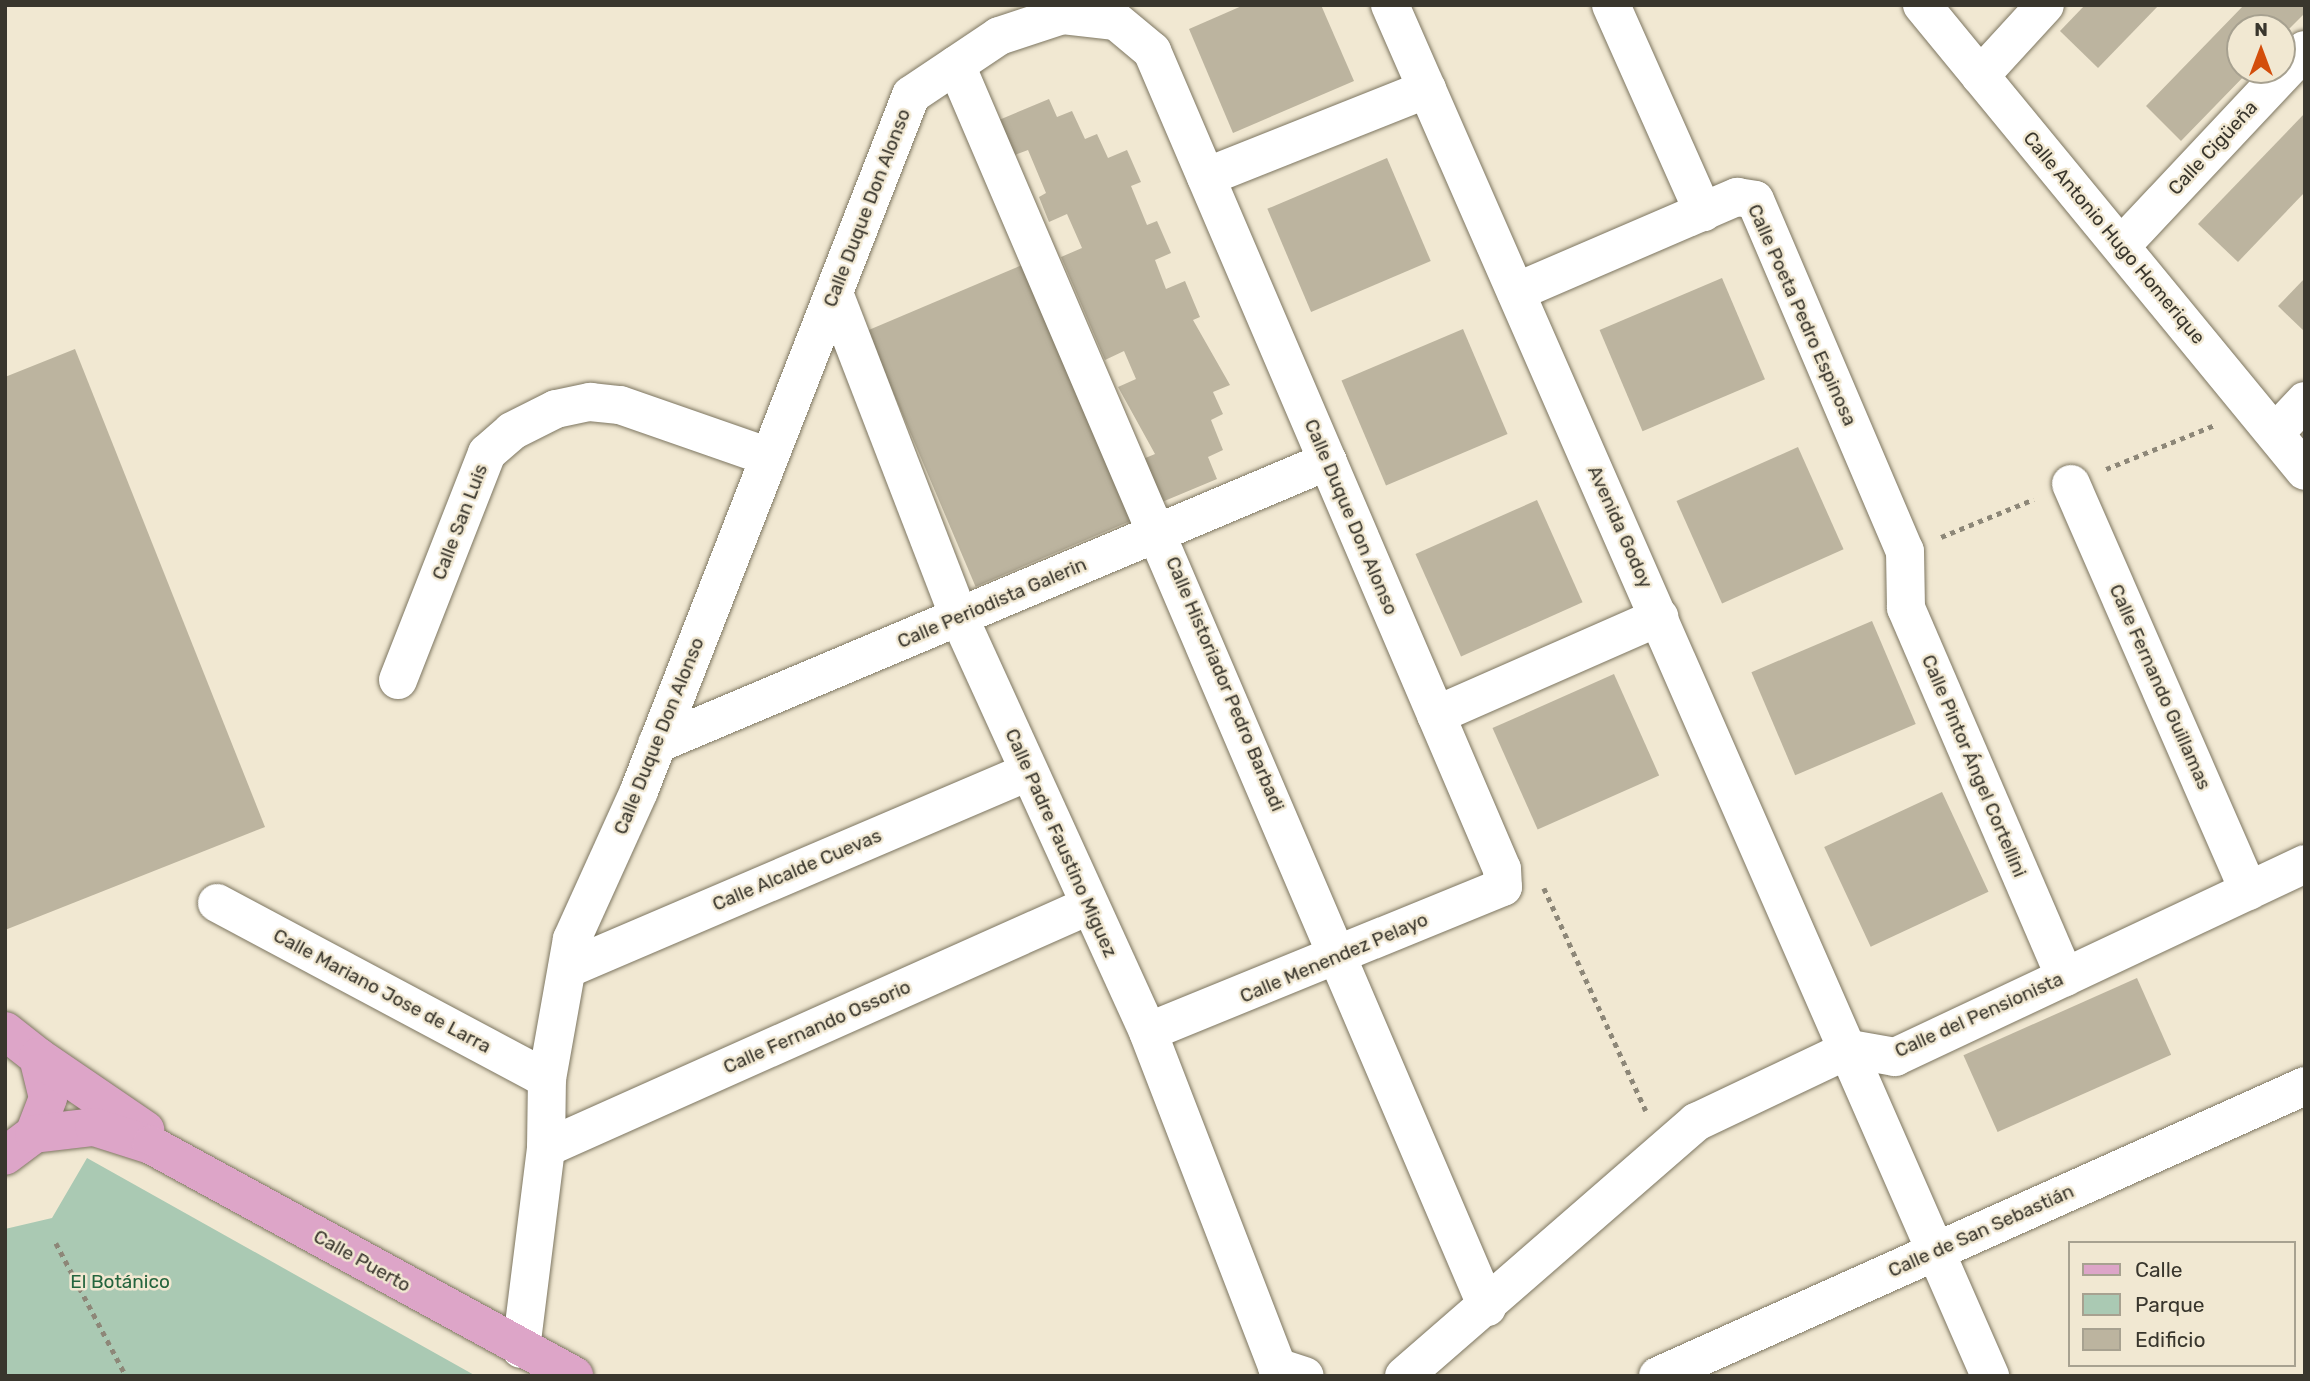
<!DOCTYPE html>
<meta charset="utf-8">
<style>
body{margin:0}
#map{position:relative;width:2310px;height:1381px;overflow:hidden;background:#f1e8d2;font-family:Rubik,sans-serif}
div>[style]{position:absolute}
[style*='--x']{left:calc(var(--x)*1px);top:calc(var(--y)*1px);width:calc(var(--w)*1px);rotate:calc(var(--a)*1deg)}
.green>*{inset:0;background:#aac9b3}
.building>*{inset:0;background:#bcb49f;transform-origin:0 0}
.path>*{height:4.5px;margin-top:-2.25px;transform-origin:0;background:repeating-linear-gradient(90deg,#8d8778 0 5px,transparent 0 10px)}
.roads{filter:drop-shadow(0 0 2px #7d7661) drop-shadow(0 0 2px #7d7661)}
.minor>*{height:38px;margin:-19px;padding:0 19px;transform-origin:19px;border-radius:19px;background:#fff}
.major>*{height:38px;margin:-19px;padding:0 19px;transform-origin:19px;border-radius:19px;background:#dda5c8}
span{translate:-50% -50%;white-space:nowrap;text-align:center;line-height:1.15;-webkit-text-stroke:5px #f1e8d2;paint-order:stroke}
.street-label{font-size:19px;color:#39362d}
.park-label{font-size:19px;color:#24653e}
.frame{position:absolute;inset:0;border:7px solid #39362d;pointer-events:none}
.legend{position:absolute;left:2068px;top:1241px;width:228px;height:126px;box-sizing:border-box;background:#f1e8d2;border:2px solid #a7a190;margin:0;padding:9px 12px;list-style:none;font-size:21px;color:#39362d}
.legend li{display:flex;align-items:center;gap:14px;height:35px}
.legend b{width:35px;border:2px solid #a7a190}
.north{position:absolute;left:2226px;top:14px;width:70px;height:70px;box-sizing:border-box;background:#f1e8d2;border:2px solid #a7a190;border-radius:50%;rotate:0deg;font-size:19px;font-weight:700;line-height:28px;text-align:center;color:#39362d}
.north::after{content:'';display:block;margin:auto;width:24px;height:32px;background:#d34e0c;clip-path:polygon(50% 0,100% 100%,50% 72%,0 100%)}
</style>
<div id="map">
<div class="green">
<i style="clip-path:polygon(87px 1158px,476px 1376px,5px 1376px,5px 1229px,52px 1218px)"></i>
</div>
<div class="building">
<i style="clip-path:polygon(1244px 5px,1321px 5px,1354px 81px,1233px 133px,1189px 29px)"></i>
<i style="clip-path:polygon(2085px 5px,2159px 5px,2098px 68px,2060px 31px)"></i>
<i style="clip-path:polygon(2244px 5px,2305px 5px,2305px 13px,2282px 36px,2282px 28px,2240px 28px,2240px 70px,2250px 70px,2181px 141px,2146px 106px)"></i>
<i style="clip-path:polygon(1049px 99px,1057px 117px,1072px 111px,1085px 139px,1097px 134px,1108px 158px,1127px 150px,1141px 182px,1131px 186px,1147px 225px,1157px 221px,1171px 253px,1155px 260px,1166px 289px,1185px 281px,1200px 317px,1193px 320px,1230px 385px,1213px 392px,1223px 414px,1211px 420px,1223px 450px,1208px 457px,1217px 479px,1162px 502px,1143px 459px,1155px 454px,1118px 387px,1136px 379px,1124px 351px,1105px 360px,1061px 257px,1082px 248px,1067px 214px,1049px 222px,1039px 197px,1046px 193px,1028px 150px,1015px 155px,999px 120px)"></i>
<i style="clip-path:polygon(2305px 113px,2305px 192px,2238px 262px,2198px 224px)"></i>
<i style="left:1387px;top:158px;width:112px;height:130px;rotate:67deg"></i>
<i style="left:1029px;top:262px;width:278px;height:176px;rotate:67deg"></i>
<i style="left:1722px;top:278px;width:110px;height:133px;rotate:67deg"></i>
<i style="clip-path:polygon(2305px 278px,2305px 332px,2278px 306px)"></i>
<i style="left:1463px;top:329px;width:114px;height:132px;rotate:67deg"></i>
<i style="clip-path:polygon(75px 349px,265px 827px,5px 930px,5px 377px)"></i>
<i style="left:1798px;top:447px;width:112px;height:133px;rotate:66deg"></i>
<i style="left:1537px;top:500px;width:112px;height:133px;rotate:66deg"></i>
<i style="left:1872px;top:621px;width:112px;height:131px;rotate:67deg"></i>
<i style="left:1614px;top:674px;width:111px;height:133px;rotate:66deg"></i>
<i style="left:1942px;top:792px;width:110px;height:130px;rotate:65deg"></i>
<i style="left:2137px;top:978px;width:84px;height:190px;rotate:66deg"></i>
</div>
<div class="path">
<i style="--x:2106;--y:469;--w:118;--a:-22"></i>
<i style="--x:1941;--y:537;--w:100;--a:-22.2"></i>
<i style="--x:1544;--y:888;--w:245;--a:65.4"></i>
<i style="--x:56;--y:1243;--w:150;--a:62.2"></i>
</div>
<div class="roads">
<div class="minor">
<i style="--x:1390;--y:5;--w:1497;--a:66.36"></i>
<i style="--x:1611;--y:5;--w:227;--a:66"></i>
<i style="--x:1922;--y:5;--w:603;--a:50.58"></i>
<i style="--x:956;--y:65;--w:1351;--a:66.85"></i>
<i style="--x:1980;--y:76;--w:96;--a:-47.5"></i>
<i style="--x:1206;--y:177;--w:238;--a:-21.7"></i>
<i style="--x:2121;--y:246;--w:269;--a:-46.8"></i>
<i style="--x:1516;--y:292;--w:241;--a:-23.3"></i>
<i style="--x:1737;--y:197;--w:18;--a:9"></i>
<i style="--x:1755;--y:200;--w:382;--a:66.9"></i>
<i style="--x:1905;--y:551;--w:57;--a:89"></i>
<i style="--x:1906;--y:608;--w:402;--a:66.7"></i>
<i style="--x:834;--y:293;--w:347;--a:68.9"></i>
<i style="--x:959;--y:617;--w:456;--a:65.5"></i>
<i style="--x:1148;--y:1032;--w:359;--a:68.9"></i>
<i style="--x:1277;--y:1367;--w:29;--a:18"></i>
<i style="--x:2275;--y:433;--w:44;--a:-46.8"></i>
<i style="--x:2071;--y:484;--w:444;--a:66.4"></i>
<i style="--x:398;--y:680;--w:244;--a:-68.6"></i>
<i style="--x:487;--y:453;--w:33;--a:-41"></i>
<i style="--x:512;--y:431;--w:49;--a:-26.6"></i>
<i style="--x:556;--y:409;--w:35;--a:-12"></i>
<i style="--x:590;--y:402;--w:30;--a:6"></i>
<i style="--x:620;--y:405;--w:158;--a:19.2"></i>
<i style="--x:1436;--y:715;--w:244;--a:-23.7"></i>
<i style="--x:657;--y:744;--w:728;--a:-22.87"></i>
<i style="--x:217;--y:903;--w:374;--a:28.1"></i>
<i style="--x:567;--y:969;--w:501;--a:-23.14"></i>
<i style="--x:546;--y:1148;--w:594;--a:-24.06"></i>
<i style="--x:521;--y:1349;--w:203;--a:-82.9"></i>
<i style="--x:546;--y:1148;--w:69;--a:-89.2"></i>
<i style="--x:547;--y:1079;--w:142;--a:-79.9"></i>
<i style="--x:572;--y:939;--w:162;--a:-65.6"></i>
<i style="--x:639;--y:791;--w:747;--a:-68.65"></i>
<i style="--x:911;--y:95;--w:106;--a:-33.8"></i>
<i style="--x:999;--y:36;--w:67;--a:-18.2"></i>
<i style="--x:1063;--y:15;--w:53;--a:6.5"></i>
<i style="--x:1116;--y:21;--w:47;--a:39.8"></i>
<i style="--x:1152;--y:51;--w:890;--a:66.84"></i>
<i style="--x:1502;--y:869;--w:18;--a:87"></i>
<i style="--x:1503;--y:887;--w:383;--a:157.8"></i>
<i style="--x:1404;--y:1376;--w:387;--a:-41"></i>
<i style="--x:1696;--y:1122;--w:170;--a:-25.4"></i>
<i style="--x:1850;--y:1049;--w:46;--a:10.1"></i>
<i style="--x:1895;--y:1057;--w:453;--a:-25.2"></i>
<i style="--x:1658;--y:1376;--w:709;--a:-24.14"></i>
</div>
<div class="major">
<i style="--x:5;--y:1031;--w:42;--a:38.2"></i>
<i style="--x:38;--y:1057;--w:42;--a:76.3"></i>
<i style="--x:48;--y:1098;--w:39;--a:111"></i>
<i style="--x:34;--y:1134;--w:36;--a:143"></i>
<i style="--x:38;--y:1057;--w:130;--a:34.3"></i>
<i style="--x:34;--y:1134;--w:60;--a:-6.7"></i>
<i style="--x:94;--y:1127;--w:60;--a:17.5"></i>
<i style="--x:151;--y:1145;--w:482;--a:28.6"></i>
</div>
</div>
<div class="street-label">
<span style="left:2213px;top:148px;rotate:-47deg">Calle Cigüeña</span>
<span style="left:867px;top:208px;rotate:-69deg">Calle Duque Don Alonso</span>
<span style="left:2114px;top:238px;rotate:50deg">Calle Antonio Hugo Homerique</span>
<span style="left:1802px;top:315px;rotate:66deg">Calle Poeta Pedro Espinosa</span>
<span style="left:1351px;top:517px;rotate:67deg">Calle Duque Don Alonso</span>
<span style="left:460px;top:522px;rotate:-69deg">Calle San Luis</span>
<span style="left:1620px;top:527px;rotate:66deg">Avenida Godoy</span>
<span style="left:992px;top:603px;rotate:-23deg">Calle Periodista Galerin</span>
<span style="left:1225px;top:684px;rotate:67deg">Calle Historiador Pedro Barbadi</span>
<span style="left:2160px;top:687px;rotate:66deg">Calle Fernando Guillamas</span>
<span style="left:659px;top:736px;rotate:-68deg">Calle Duque Don Alonso</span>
<span style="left:1974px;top:766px;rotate:67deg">Calle Pintor Ángel Cortellini</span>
<span style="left:1061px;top:843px;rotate:66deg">Calle Padre Faustino Miguez</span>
<span style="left:797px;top:870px;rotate:-23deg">Calle Alcalde Cuevas</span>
<span style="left:1334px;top:958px;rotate:-23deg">Calle Menendez Pelayo</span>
<span style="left:382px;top:991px;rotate:28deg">Calle Mariano Jose de Larra</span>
<span style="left:1979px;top:1015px;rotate:-24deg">Calle del Pensionista</span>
<span style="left:817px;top:1027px;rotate:-24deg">Calle Fernando Ossorio</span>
<span style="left:1981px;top:1231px;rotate:-24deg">Calle de San Sebastián</span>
<span style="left:362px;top:1261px;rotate:29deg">Calle Puerto</span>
</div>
<div class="park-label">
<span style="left:120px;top:1282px">El Botánico</span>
</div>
<div class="frame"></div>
<ul class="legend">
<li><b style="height:9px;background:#dda5c8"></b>Calle</li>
<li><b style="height:19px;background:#aac9b3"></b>Parque</li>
<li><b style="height:19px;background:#bcb49f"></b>Edificio</li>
</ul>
<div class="north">N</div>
</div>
